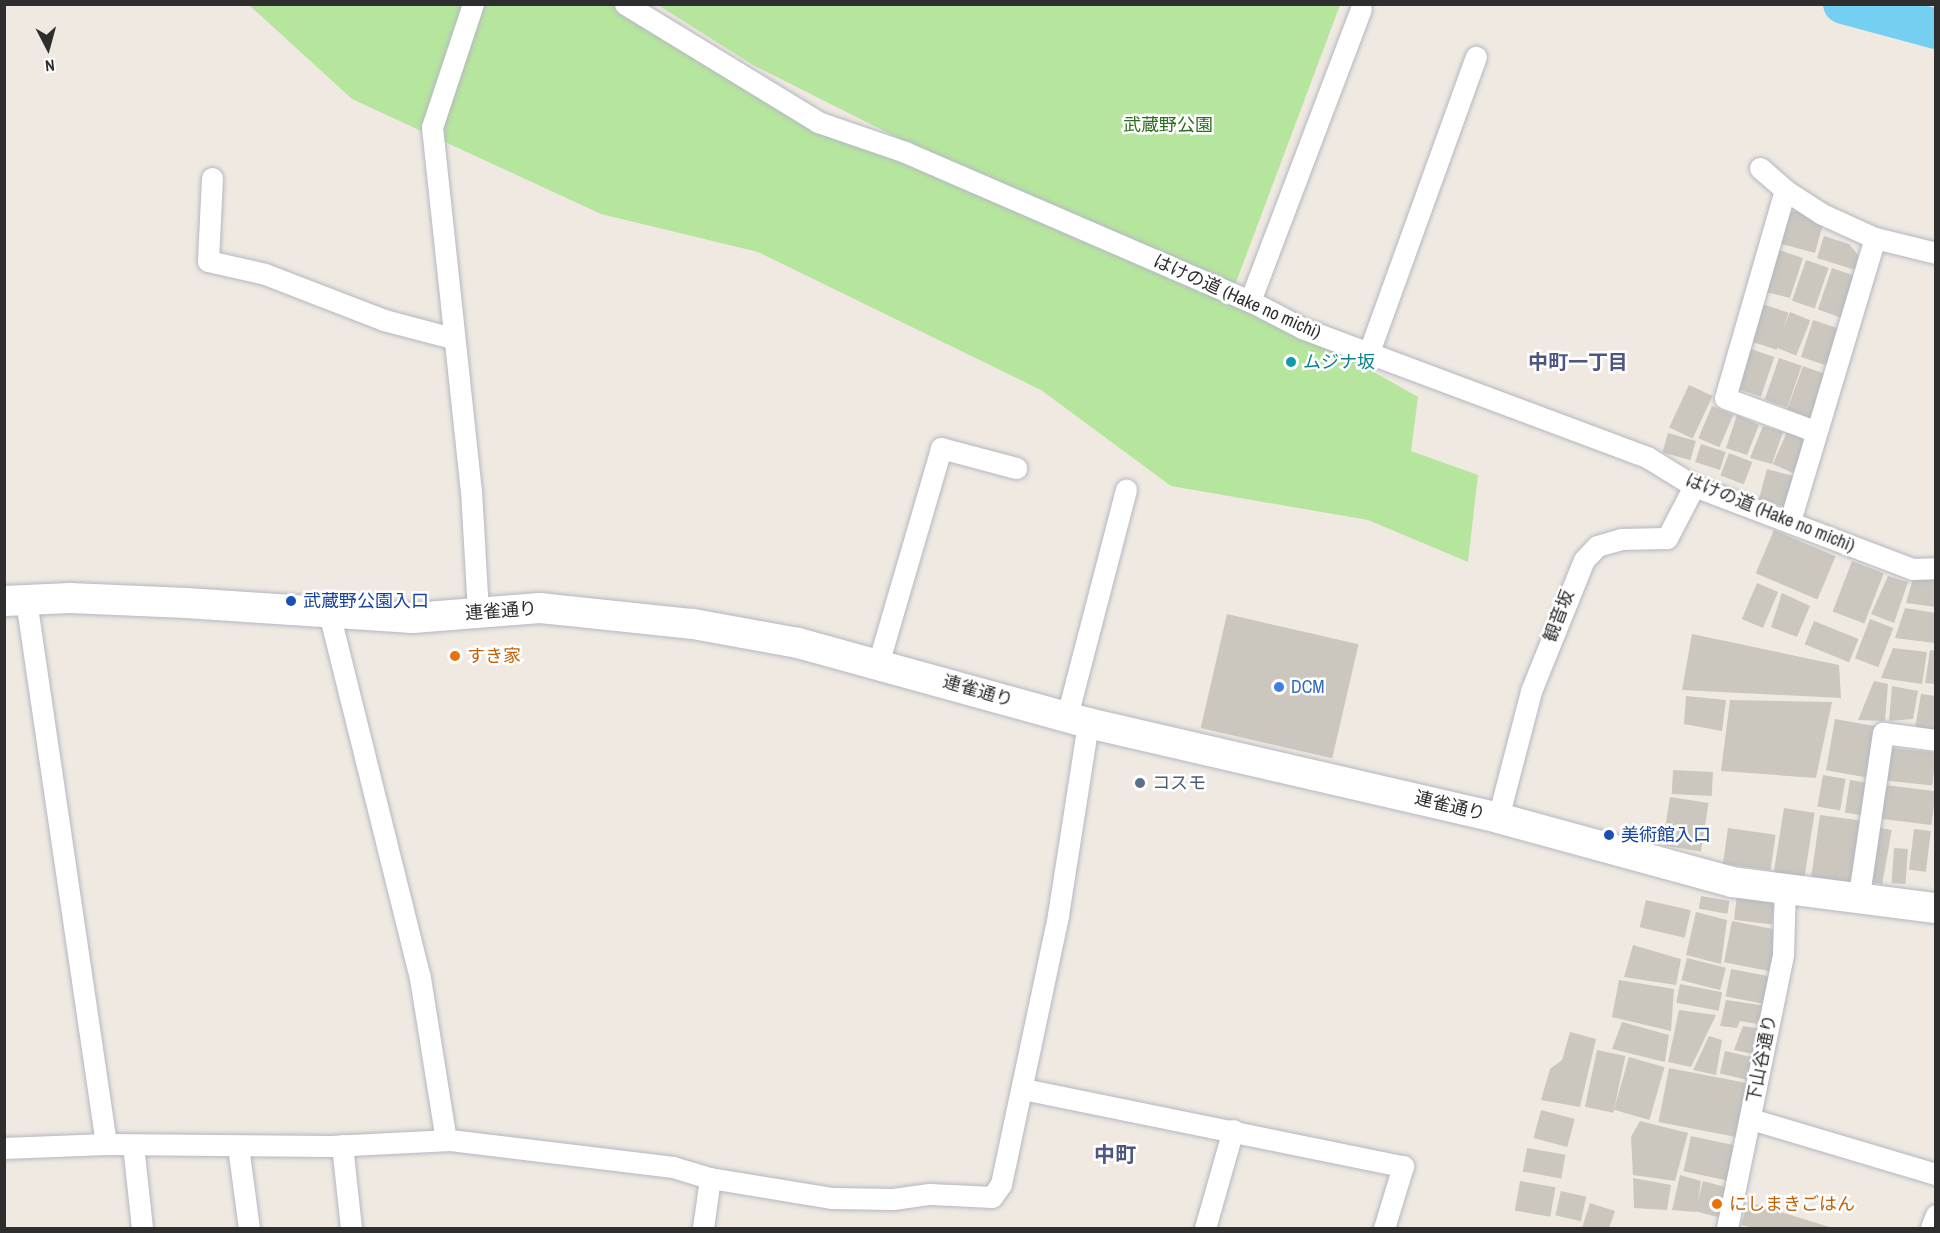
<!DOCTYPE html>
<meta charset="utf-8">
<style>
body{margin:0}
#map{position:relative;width:1940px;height:1233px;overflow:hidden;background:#efe9e1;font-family:"Archivo Narrow","Noto Sans JP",sans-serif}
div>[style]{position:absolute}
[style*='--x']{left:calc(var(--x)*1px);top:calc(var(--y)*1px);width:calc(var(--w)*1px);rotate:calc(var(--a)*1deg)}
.green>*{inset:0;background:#b6e59e}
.river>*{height:40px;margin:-20px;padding:0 20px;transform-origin:20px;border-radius:20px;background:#75cff0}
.building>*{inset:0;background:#cbc7bf;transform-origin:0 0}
.roads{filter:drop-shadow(0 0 2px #b4b7c1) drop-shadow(0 0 2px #b4b7c1)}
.minor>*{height:21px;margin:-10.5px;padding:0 10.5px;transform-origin:10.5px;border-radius:10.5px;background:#fff}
.secondary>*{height:30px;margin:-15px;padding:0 15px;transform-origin:15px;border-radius:15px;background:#fff}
.dots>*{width:16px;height:16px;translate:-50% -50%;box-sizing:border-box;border:3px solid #fff;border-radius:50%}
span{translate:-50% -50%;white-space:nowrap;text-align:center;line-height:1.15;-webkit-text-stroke:5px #fff;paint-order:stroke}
.park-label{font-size:18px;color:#2c6e1b}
.street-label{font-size:18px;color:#2e2e2e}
.culture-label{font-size:18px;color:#0d838f}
.left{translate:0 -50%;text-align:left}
.transit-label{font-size:18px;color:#164399}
.food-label{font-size:18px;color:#c56008}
.shop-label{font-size:18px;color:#366cbe}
.service-label{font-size:18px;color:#4e5e75}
.neighbourhood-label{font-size:20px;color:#4d5680;font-weight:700}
.quarter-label{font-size:21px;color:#4d5680;font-weight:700}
.frame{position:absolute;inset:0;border:6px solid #2e2e2e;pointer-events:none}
.north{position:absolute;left:18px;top:18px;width:60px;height:60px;-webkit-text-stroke:4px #fff;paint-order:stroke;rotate:174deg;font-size:16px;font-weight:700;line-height:24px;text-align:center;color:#2e2e2e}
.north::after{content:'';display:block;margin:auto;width:21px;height:27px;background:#2e2e2e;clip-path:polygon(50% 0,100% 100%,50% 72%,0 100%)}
</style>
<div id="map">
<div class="green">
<i style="clip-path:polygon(249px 5px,612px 5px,805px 123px,1042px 217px,1312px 337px,1418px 397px,1411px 451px,1478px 475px,1468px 562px,1368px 520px,1171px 486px,1041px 390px,758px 252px,601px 214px,352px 99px)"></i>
<i style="clip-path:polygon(658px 5px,1340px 5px,1235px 285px,904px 141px,753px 65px)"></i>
</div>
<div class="river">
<i style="--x:1843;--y:4;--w:96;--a:15"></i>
</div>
<div class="building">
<i style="clip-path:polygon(1799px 210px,1823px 224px,1815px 253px,1778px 243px,1785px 214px)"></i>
<i style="clip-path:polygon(1824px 236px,1849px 244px,1858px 255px,1855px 270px,1817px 258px)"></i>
<i style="clip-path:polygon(1776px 249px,1803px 258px,1790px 298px,1766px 292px)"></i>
<i style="left:1806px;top:260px;width:24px;height:43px;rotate:19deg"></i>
<i style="left:1832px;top:268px;width:31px;height:44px;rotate:19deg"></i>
<i style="left:1762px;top:304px;width:28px;height:39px;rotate:18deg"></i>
<i style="left:1790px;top:312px;width:22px;height:38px;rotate:22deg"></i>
<i style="left:1813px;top:320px;width:32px;height:39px;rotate:18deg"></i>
<i style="left:1748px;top:348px;width:28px;height:42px;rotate:19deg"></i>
<i style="left:1779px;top:358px;width:24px;height:44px;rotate:19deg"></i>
<i style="left:1803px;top:366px;width:27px;height:46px;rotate:20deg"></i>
<i style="left:1689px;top:385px;width:26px;height:47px;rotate:25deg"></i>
<i style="left:1712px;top:406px;width:23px;height:35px;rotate:23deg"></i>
<i style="clip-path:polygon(1737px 415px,1759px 425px,1747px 455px,1726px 448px)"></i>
<i style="clip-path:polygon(1763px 426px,1783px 432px,1772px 464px,1750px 458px)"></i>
<i style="left:1787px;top:432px;width:22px;height:35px;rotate:24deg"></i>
<i style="left:1668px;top:433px;width:29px;height:20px;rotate:16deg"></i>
<i style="left:1701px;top:444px;width:26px;height:19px;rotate:18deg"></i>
<i style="left:1729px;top:453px;width:25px;height:24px;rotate:21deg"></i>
<i style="left:1767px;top:469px;width:31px;height:32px;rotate:15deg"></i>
<i style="left:1774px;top:530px;width:67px;height:47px;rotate:23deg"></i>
<i style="left:1852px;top:561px;width:34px;height:54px;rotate:21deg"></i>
<i style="clip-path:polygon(1914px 575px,1936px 576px,1936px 607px,1906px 603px)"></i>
<i style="clip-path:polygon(1888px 576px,1908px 582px,1894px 623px,1871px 614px)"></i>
<i style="left:1757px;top:583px;width:23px;height:39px;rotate:23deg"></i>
<i style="clip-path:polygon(1782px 593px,1810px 606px,1797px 637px,1771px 627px)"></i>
<i style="clip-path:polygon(1905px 608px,1936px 613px,1934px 643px,1895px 638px)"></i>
<i style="left:1227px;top:614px;width:135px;height:117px;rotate:13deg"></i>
<i style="left:1870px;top:619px;width:25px;height:42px;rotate:21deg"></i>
<i style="left:1814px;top:621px;width:48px;height:25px;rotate:22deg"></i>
<i style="clip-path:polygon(1692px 634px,1839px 665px,1841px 698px,1682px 690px)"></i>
<i style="clip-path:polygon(1893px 648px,1927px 652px,1922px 684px,1881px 678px)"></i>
<i style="clip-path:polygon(1930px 650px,1936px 651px,1936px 684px,1925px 683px)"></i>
<i style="clip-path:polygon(1874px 681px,1888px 684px,1885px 721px,1858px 720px)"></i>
<i style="clip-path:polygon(1892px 686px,1918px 691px,1913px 719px,1889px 721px)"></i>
<i style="clip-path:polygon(1921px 694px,1936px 696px,1936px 730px,1915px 728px)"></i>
<i style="clip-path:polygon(1686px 696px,1726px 700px,1722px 731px,1684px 724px)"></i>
<i style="clip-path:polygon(1730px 700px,1832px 702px,1816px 778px,1721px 771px)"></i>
<i style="left:1835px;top:719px;width:46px;height:52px;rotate:10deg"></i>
<i style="left:1891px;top:748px;width:45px;height:33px;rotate:6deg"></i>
<i style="left:1673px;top:770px;width:40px;height:24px;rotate:3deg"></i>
<i style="left:1823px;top:775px;width:23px;height:32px;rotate:10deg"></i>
<i style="left:1850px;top:780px;width:20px;height:33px;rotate:9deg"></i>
<i style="left:1885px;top:785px;width:51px;height:34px;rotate:7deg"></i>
<i style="left:1670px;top:797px;width:39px;height:49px;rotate:9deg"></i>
<i style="left:1784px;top:808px;width:31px;height:69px;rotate:9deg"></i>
<i style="left:1820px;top:815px;width:44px;height:68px;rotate:8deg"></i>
<i style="left:1875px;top:827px;width:17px;height:55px;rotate:10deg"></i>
<i style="left:1728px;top:828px;width:48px;height:36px;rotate:8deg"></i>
<i style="left:1914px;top:829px;width:17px;height:41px;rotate:7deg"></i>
<i style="left:1894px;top:848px;width:14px;height:35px;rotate:4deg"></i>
<i style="left:1737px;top:895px;width:38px;height:25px;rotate:7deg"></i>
<i style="left:1701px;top:896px;width:29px;height:13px;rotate:10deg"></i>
<i style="left:1646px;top:900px;width:46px;height:28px;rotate:13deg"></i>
<i style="clip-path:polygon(1696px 912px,1727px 920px,1721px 964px,1686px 955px)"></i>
<i style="left:1732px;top:921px;width:47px;height:42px;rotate:11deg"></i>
<i style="clip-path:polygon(1633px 945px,1681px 959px,1676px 985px,1624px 977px)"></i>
<i style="left:1687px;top:958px;width:40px;height:23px;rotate:14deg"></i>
<i style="left:1731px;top:969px;width:41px;height:28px;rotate:11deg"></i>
<i style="clip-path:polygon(1619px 980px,1674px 989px,1671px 1031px,1612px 1017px)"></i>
<i style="left:1680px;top:984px;width:43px;height:19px;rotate:11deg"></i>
<i style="clip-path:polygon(1726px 1000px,1766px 1006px,1763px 1025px,1740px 1021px,1737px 1028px,1720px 1026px)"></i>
<i style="clip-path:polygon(1679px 1010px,1716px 1015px,1691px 1067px,1668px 1062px)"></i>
<i style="clip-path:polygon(1622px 1022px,1669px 1035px,1665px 1062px,1612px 1049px)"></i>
<i style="clip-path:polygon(1743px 1026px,1762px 1029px,1758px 1055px,1734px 1050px)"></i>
<i style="clip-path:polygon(1570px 1032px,1596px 1039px,1580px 1107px,1541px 1100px,1550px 1069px,1562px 1060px)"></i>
<i style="clip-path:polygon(1709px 1036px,1722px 1040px,1716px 1075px,1693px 1070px)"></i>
<i style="left:1597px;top:1050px;width:29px;height:58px;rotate:12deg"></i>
<i style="left:1725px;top:1051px;width:31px;height:23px;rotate:13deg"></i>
<i style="left:1629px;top:1057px;width:37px;height:55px;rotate:16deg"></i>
<i style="left:1669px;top:1068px;width:83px;height:55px;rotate:11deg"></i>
<i style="left:1541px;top:1110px;width:35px;height:29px;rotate:15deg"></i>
<i style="clip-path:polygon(1640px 1121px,1688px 1133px,1675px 1181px,1633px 1175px,1631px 1137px)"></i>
<i style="left:1691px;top:1136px;width:48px;height:36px;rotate:12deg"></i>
<i style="left:1527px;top:1148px;width:39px;height:24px;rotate:10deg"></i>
<i style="clip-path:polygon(1680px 1175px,1701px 1181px,1696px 1212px,1672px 1210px)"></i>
<i style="clip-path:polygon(1633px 1178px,1671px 1185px,1667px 1210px,1634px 1208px)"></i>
<i style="left:1520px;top:1181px;width:36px;height:30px;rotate:10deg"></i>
<i style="left:1703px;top:1181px;width:27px;height:31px;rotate:15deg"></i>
<i style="left:1561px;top:1191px;width:26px;height:25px;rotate:13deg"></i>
<i style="clip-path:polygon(1748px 1202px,1833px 1228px,1753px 1228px,1741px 1225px)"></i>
<i style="clip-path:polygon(1590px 1203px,1615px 1211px,1609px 1228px,1582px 1228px)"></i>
</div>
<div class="roads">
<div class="minor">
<i style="--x:473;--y:4;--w:130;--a:108.4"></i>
<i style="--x:432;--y:127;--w:365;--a:83.9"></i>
<i style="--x:471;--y:490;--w:122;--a:86.7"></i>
<i style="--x:625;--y:4;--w:226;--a:31.4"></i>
<i style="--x:818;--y:122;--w:92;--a:19"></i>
<i style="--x:905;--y:152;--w:376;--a:23.4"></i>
<i style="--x:1250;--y:301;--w:59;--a:27.4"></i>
<i style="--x:1302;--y:328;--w:368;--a:20.5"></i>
<i style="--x:1647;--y:457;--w:55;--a:31.7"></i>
<i style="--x:1694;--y:486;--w:233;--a:20.8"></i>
<i style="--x:1912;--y:569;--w:24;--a:-2"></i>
<i style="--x:1760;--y:168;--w:33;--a:41"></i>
<i style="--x:1785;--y:190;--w:44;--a:33"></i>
<i style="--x:1822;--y:214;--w:58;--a:24.4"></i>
<i style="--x:212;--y:178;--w:83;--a:92.8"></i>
<i style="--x:208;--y:261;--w:58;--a:12.8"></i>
<i style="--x:265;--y:274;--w:128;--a:21.1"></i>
<i style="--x:384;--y:320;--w:70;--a:14.8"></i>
<i style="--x:1785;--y:190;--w:216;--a:106.1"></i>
<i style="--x:1725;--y:398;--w:95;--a:20.3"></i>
<i style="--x:1250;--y:301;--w:312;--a:-69.2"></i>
<i style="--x:1369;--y:352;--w:314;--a:-70.1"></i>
<i style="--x:1790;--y:521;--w:295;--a:-73.3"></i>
<i style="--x:1875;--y:238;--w:63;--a:13.8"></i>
<i style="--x:26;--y:600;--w:550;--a:81.63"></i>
<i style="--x:329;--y:613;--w:376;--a:76"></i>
<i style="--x:420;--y:978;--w:164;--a:80.9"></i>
<i style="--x:878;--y:664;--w:225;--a:-73.7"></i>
<i style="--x:941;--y:448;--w:78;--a:14.9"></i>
<i style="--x:1067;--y:716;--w:234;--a:-75.4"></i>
<i style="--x:1498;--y:818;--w:131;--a:-75.4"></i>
<i style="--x:1531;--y:691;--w:141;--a:-68"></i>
<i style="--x:1584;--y:560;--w:19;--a:-47"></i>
<i style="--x:1597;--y:546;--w:25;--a:-16"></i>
<i style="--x:1621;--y:539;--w:46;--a:-1.2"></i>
<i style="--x:1667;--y:538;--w:59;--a:-62.6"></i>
<i style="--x:1859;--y:895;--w:164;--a:-81.6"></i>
<i style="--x:1883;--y:733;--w:53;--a:7.5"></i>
<i style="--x:1023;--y:1089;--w:388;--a:11.5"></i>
<i style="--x:1403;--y:1166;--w:65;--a:107"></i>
<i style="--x:1751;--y:1119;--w:193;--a:16.6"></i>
<i style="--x:133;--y:1145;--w:83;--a:83.8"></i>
<i style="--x:342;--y:1145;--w:83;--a:83.8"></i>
<i style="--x:238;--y:1146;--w:83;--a:82.4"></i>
<i style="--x:4;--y:1148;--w:102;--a:-2.2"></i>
<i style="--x:106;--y:1144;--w:225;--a:0.5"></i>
<i style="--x:331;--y:1146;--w:119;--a:-2.9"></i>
<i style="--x:450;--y:1140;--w:225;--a:6.9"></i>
<i style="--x:673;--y:1167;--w:39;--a:17"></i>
<i style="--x:710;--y:1178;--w:124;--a:9.3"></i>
<i style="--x:832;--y:1198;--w:61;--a:0.9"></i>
<i style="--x:893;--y:1199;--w:37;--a:-8"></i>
<i style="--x:930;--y:1194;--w:62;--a:2.8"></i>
<i style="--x:992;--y:1197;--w:16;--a:-55"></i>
<i style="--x:1001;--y:1184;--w:275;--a:-78"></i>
<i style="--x:1058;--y:915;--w:194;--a:-81.1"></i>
<i style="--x:703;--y:1228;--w:50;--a:-82"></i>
<i style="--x:1205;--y:1228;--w:102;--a:-74.1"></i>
<i style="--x:1727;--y:1228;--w:280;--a:-78.4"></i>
<i style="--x:1783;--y:954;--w:66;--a:-88.3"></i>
<i style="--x:1931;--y:1228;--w:14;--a:-69"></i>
</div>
<div class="secondary">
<i style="--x:4;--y:601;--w:66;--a:-2.6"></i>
<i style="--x:70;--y:598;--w:116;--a:2.5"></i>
<i style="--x:186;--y:603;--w:227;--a:3.8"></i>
<i style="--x:413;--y:618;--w:127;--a:-4.5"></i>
<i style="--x:540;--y:608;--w:154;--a:6"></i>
<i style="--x:693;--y:624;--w:107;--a:10.3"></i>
<i style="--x:798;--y:643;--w:301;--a:15.4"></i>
<i style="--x:1088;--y:723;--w:421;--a:13"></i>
<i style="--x:1498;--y:818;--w:243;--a:15.3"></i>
<i style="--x:1732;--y:882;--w:206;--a:7.3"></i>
</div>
</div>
<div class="dots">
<i style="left:1291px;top:362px;background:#0f9aa8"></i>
<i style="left:291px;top:601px;background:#1a4fb4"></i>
<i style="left:455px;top:656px;background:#e8710a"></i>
<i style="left:1279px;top:687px;background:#3f7fe0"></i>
<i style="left:1140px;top:783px;background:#5c6f8a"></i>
<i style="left:1609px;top:835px;background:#1a4fb4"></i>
<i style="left:1717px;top:1204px;background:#e8710a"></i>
</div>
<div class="park-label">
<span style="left:1168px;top:125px">武蔵野公園</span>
</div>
<div class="street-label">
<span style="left:1237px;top:297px;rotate:24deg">はけの道 (Hake no michi)</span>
<span style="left:1770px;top:513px;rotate:22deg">はけの道 (Hake no michi)</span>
<span style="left:501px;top:611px;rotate:-4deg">連雀通り</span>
<span style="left:1559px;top:616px;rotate:-69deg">観音坂</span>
<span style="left:978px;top:691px;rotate:16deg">連雀通り</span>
<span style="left:1450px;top:806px;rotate:14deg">連雀通り</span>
<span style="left:1762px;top:1059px;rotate:-79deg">下山谷通り</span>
</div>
<div class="culture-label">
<span class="left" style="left:1303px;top:362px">ムジナ坂</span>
</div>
<div class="transit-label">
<span class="left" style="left:303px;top:601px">武蔵野公園入口</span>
<span class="left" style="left:1621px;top:835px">美術館入口</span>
</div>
<div class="food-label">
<span class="left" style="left:467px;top:656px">すき家</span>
<span class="left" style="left:1729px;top:1204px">にしまきごはん</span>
</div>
<div class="shop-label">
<span class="left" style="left:1291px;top:687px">DCM</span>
</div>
<div class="service-label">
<span class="left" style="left:1152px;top:783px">コスモ</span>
</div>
<div class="neighbourhood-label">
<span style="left:1578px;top:361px">中町一丁目</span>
</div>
<div class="quarter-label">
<span style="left:1115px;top:1155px">中町</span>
</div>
<div class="frame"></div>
<div class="north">N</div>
</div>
